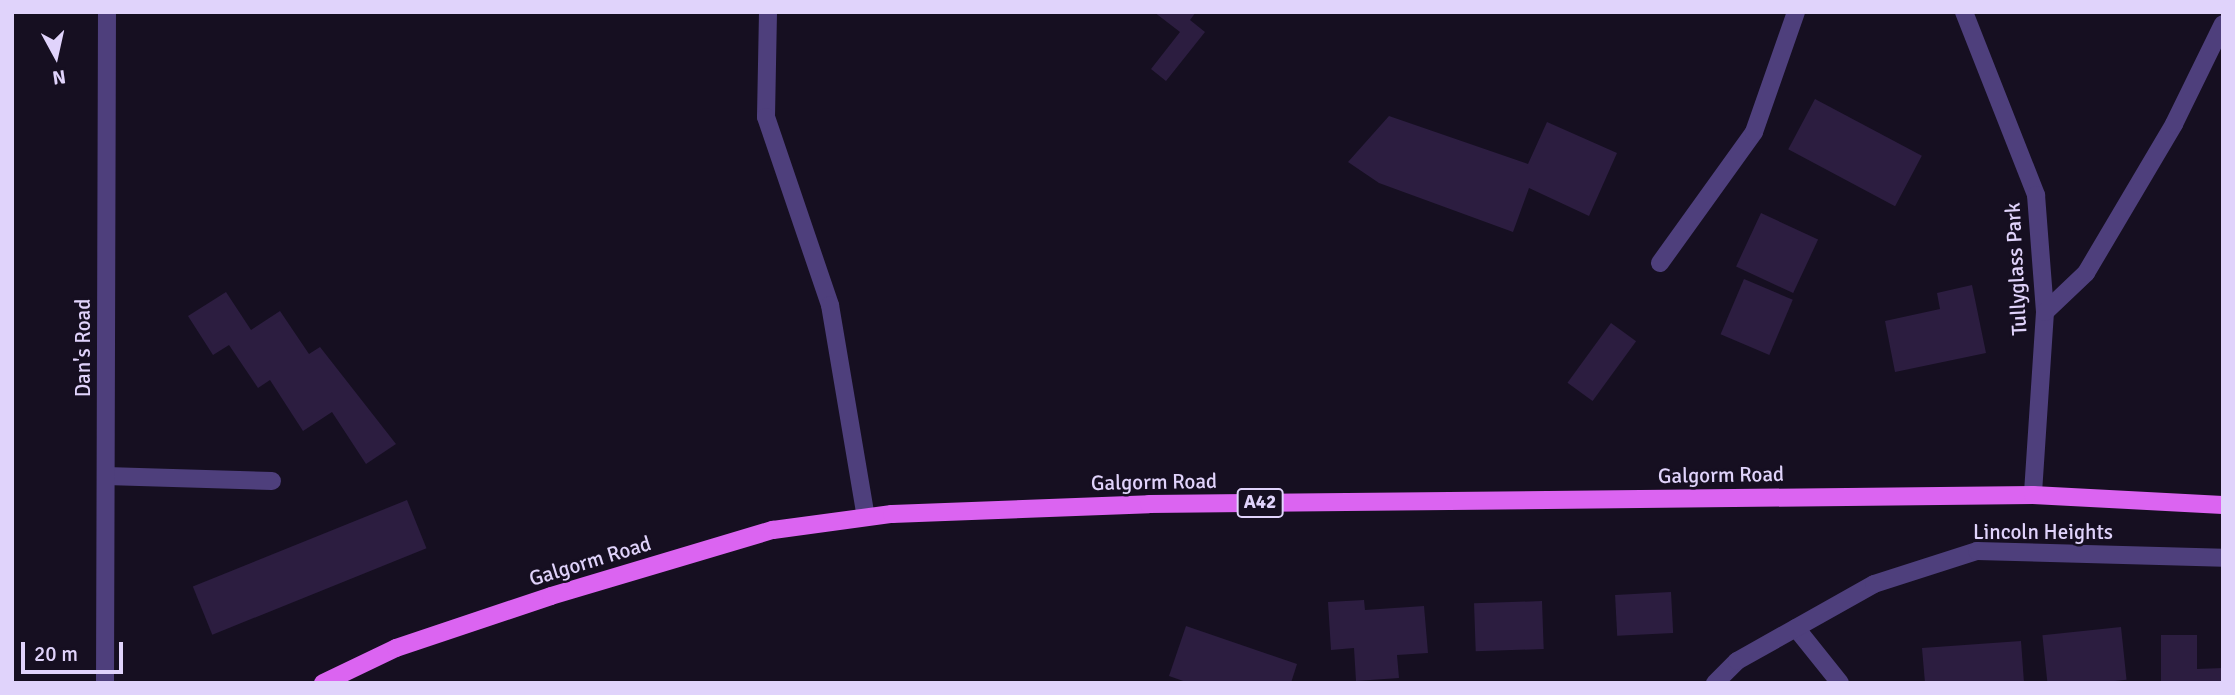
<!DOCTYPE html>
<style>
body{margin:0}
#map{position:relative;width:2235px;height:695px;overflow:hidden;background:#160f21;font-family:Signika,sans-serif}
div>[style]{position:absolute}
[style*='--x']{left:calc(var(--x)*1px);top:calc(var(--y)*1px);width:calc(var(--w)*1px);rotate:calc(var(--a)*1deg)}
.building>*{inset:0;background:#2c1d40;transform-origin:0 0}
.minor>*{height:18px;margin:-9px;padding:0 9px;transform-origin:9px;border-radius:9px;background:#4e3f7c}
.major>*{height:18px;margin:-9px;padding:0 9px;transform-origin:9px;border-radius:9px;background:#db64f1}
span{translate:-50% -50%;white-space:nowrap;text-align:center;line-height:1.15;-webkit-text-stroke:5px #160f21;paint-order:stroke}
.shield-label span{padding:2px 5px;background:#160f21;border:2px solid;border-radius:5px;-webkit-text-stroke-width:0}
.shield-label{font-size:19px;color:#e0d3fb;font-weight:700}
.street-label{font-size:21px;color:#e0d3fb}
.frame{position:absolute;inset:0;border:14px solid #e0d3fb;pointer-events:none}
.north{position:absolute;left:21px;top:21px;width:70px;height:70px;-webkit-text-stroke:5px #160f21;paint-order:stroke;rotate:172deg;font-size:19px;font-weight:700;line-height:28px;text-align:center;color:#e0d3fb}
.north::after{content:'';display:block;margin:auto;width:24px;height:32px;background:#e0d3fb;clip-path:polygon(50% 0,100% 100%,50% 72%,0 100%)}
.scale{position:absolute;left:21px;top:642px;width:102px;height:32px;box-sizing:border-box;border:4px solid #e0d3fb;border-top:0;padding-left:9px;font-size:21px;line-height:24px;white-space:nowrap;color:#e0d3fb;-webkit-text-stroke:5px #160f21;paint-order:stroke}
</style>
<div id="map">
<div class="building">
<i style="clip-path:polygon(1154px 12px,1196px 12px,1190px 20px,1205px 32px,1166px 81px,1151px 69px,1180px 32px)"></i>
<i style="left:1815px;top:99px;width:121px;height:57px;rotate:28deg"></i>
<i style="clip-path:polygon(1389px 116px,1528px 164px,1547px 122px,1617px 153px,1589px 216px,1529px 188px,1513px 232px,1379px 183px,1348px 162px)"></i>
<i style="left:1761px;top:213px;width:63px;height:59px;rotate:25deg"></i>
<i style="left:1744px;top:279px;width:53px;height:60px;rotate:23deg"></i>
<i style="clip-path:polygon(1972px 285px,1986px 353px,1895px 372px,1885px 321px,1940px 309px,1937px 293px)"></i>
<i style="clip-path:polygon(226px 292px,251px 330px,280px 311px,309px 354px,320px 347px,396px 444px,366px 464px,332px 412px,303px 431px,270px 380px,258px 388px,229px 345px,213px 355px,188px 316px)"></i>
<i style="left:1611px;top:323px;width:31px;height:74px;rotate:36deg"></i>
<i style="left:407px;top:500px;width:52px;height:231px;rotate:68deg"></i>
<i style="left:1671px;top:592px;width:41px;height:56px;rotate:87deg"></i>
<i style="clip-path:polygon(1364px 600px,1365px 610px,1424px 606px,1428px 653px,1397px 655px,1399px 678px,1356px 681px,1354px 648px,1331px 650px,1328px 602px)"></i>
<i style="left:1542px;top:601px;width:48px;height:68px;rotate:88deg"></i>
<i style="clip-path:polygon(1186px 626px,1297px 664px,1291px 683px,1189px 683px,1169px 676px)"></i>
<i style="left:2121px;top:627px;width:53px;height:79px;rotate:84deg"></i>
<i style="clip-path:polygon(2161px 635px,2197px 635px,2197px 669px,2223px 668px,2223px 683px,2161px 683px)"></i>
<i style="clip-path:polygon(2021px 641px,2024px 683px,1925px 683px,1922px 648px)"></i>
</div>
<div class="minor">
<i style="--x:768;--y:12;--w:105;--a:91.1"></i>
<i style="--x:766;--y:117;--w:199;--a:71.2"></i>
<i style="--x:830;--y:305;--w:215;--a:80.4"></i>
<i style="--x:1964;--y:12;--w:197;--a:68.5"></i>
<i style="--x:2036;--y:195;--w:117;--a:85.6"></i>
<i style="--x:2045;--y:312;--w:183;--a:93.8"></i>
<i style="--x:1660;--y:263;--w:161;--a:-54.3"></i>
<i style="--x:1754;--y:132;--w:127;--a:-70.7"></i>
<i style="--x:2045;--y:312;--w:57;--a:-43.6"></i>
<i style="--x:2086;--y:273;--w:173;--a:-59.4"></i>
<i style="--x:2174;--y:124;--w:111;--a:-63.9"></i>
<i style="--x:106;--y:476;--w:166;--a:1.7"></i>
<i style="--x:1796;--y:628;--w:70;--a:51.3"></i>
<i style="--x:105;--y:683;--w:671;--a:-89.83"></i>
<i style="--x:1715;--y:683;--w:31;--a:-45"></i>
<i style="--x:1737;--y:661;--w:157;--a:-29.3"></i>
<i style="--x:1874;--y:584;--w:108;--a:-17.8"></i>
<i style="--x:1977;--y:551;--w:246;--a:1.6"></i>
</div>
<div class="major">
<i style="--x:323;--y:683;--w:81;--a:-25.6"></i>
<i style="--x:396;--y:648;--w:163;--a:-18.5"></i>
<i style="--x:551;--y:596;--w:232;--a:-16.6"></i>
<i style="--x:773;--y:530;--w:120;--a:-7.7"></i>
<i style="--x:892;--y:514;--w:257;--a:-2.2"></i>
<i style="--x:1149;--y:504;--w:884;--a:-0.58"></i>
<i style="--x:2033;--y:495;--w:190;--a:3"></i>
</div>
<div class="shield-label">
<span style="left:1260px;top:503px">A42</span>
</div>
<div class="street-label">
<span style="left:2016px;top:269px;rotate:-93deg">Tullyglass Park</span>
<span style="left:83px;top:348px;rotate:-90deg">Dan's Road</span>
<span style="left:1721px;top:475px;rotate:-1deg">Galgorm Road</span>
<span style="left:1154px;top:482px;rotate:-1deg">Galgorm Road</span>
<span style="left:2043px;top:532px">Lincoln Heights</span>
<span style="left:590px;top:561px;rotate:-17deg">Galgorm Road</span>
</div>
<div class="frame"></div>
<div class="north">N</div>
<div class="scale">20 m</div>
</div>
